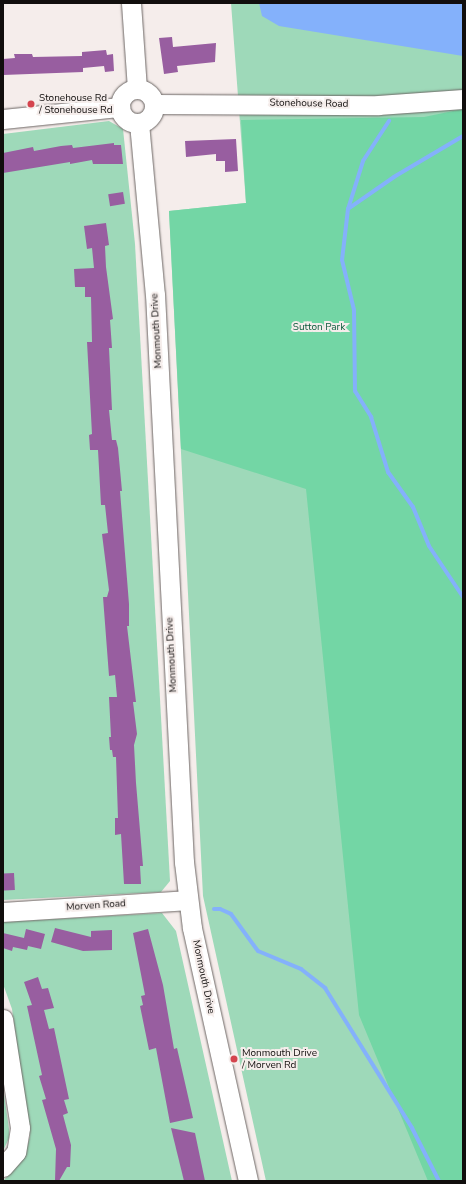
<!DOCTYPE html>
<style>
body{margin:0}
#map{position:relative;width:466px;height:1184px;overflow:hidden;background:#f5edeb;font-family:"Nunito Sans",sans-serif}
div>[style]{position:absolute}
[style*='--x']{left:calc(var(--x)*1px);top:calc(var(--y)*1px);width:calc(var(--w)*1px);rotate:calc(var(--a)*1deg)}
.green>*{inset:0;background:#9ed9b9}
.forest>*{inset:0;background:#73d6a5}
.water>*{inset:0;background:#84b1fb}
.stream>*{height:4px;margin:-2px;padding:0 2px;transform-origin:2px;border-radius:2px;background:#84b1fb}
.building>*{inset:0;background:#985ea0;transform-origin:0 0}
.roads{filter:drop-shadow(0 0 1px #6d6765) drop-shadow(0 0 1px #6d6765)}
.minor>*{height:19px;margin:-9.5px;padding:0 9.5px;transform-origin:9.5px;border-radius:9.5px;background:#fff}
.minor>.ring{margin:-9.5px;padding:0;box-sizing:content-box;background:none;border:19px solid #fff;border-radius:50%}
.dots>*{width:11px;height:11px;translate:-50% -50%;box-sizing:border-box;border:2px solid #f5edeb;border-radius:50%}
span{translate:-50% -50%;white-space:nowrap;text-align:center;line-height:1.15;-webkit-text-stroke:4px #f5edeb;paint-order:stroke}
.poi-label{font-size:10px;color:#110e0d}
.left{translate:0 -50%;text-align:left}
.street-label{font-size:10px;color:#110e0d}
.park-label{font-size:10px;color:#0a5a3b}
.frame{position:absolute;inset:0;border:4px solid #110e0d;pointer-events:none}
</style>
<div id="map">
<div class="green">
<i style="clip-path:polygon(231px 3px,463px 3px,463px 1181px,266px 1181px,203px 896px,169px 211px,246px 203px)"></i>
<i style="clip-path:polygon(109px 121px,123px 129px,135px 244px,170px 881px,161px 892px,3px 900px,3px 134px)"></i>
<i style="clip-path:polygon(162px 913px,176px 931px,232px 1181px,3px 1181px,24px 1158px,30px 1136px,12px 1009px,3px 984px,3px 922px)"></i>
<i style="clip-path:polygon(3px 1087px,9px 1129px,9px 1138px,3px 1151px)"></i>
</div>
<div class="forest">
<i style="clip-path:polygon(463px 109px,463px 1181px,428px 1181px,359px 1015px,306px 489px,181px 449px,169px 211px,246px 203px,241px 120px,424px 117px)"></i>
</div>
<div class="water">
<i style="clip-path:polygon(259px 3px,463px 3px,463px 56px,279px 26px,262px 16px)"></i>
</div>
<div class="stream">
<i style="--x:463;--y:136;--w:80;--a:149.3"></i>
<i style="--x:394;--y:177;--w:56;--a:145.2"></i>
<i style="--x:348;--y:209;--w:51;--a:96.7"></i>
<i style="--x:342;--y:260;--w:51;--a:76.5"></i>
<i style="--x:354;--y:310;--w:81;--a:89.3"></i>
<i style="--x:355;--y:391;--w:31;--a:58"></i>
<i style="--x:371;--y:417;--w:58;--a:72.8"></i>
<i style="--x:388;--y:472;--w:43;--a:54.5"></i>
<i style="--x:413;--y:507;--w:42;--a:67.7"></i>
<i style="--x:429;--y:546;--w:61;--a:56.3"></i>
<i style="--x:348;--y:209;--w:50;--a:-72.6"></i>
<i style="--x:363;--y:161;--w:48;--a:-57"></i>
<i style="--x:214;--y:909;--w:6;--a:0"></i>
<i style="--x:220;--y:909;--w:12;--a:24"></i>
<i style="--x:231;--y:914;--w:46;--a:53.9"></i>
<i style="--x:258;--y:951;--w:47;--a:22.7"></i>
<i style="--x:301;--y:969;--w:31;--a:38"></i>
<i style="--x:325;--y:988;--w:165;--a:58.1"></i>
<i style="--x:412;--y:1128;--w:59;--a:63"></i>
</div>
<div class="building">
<i style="clip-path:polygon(172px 37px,173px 47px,216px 43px,215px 62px,177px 66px,178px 72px,164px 74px,159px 38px)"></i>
<i style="clip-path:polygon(106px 50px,107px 55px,113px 54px,114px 71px,105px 72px,104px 66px,83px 68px,83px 72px,3px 75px,3px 59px,15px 58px,14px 54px,32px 54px,33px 57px,82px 56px,82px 52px)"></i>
<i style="clip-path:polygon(236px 139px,238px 171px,225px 172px,225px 161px,216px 161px,216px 154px,186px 157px,185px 141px)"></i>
<i style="clip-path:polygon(114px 143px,114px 145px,121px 145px,123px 164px,93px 164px,92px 160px,70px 164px,70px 162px,3px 173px,3px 153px,33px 147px,34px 151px,61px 146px,72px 145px,73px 148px)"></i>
<i style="left:123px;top:192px;width:12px;height:15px;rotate:81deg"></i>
<i style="clip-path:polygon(106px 223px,109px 245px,105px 246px,106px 267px,113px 319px,110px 320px,112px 348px,109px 348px,112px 410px,109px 410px,112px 440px,116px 440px,118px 448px,122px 491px,120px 491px,129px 604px,129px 626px,127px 626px,136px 702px,133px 702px,137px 734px,134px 745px,136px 783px,143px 866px,140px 866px,141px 884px,124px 884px,121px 834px,115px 835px,115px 818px,118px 818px,116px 757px,113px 757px,112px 750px,110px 750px,109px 737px,111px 737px,109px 697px,117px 697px,115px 675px,109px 676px,103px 597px,107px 597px,109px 590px,102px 534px,108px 533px,105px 505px,101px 505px,98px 450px,90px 450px,89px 435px,92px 434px,87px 342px,92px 342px,91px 297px,85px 297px,85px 287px,75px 287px,74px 269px,94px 268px,92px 248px,87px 249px,84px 226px)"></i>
<i style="left:14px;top:873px;width:17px;height:11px;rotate:87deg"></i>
<i style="clip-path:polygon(55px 928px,91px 937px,91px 931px,112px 930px,112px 950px,83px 951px,51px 942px)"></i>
<i style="clip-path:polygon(26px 929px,45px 934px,41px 949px,28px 946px,27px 950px,13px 947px,12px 951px,3px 948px,3px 933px,24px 938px)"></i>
<i style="clip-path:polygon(148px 929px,163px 985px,174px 1049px,177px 1048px,193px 1118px,170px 1123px,156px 1048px,149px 1050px,140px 1006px,143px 1005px,141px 996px,145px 995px,133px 933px)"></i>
<i style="clip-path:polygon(38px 977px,42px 989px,48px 988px,54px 1008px,44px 1010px,49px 1029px,54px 1028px,69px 1099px,64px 1100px,68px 1113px,63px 1115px,71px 1145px,70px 1167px,67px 1167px,59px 1181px,55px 1181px,56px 1149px,42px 1100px,46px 1099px,39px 1076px,42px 1075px,27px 1006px,32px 1005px,24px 982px)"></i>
<i style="clip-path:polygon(171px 1128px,195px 1133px,205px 1181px,184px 1181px)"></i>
</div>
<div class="roads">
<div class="minor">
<i style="--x:131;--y:3;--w:85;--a:86"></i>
<i class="ring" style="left:120px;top:89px;width:15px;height:15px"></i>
<i style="--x:155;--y:104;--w:223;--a:0.3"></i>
<i style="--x:378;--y:105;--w:85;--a:-4"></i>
<i style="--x:3;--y:119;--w:118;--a:-5.9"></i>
<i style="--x:139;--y:123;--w:172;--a:84.7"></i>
<i style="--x:155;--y:294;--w:569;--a:87.08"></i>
<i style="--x:184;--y:862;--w:66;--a:83.1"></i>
<i style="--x:192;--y:928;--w:259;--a:77.5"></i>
<i style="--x:3;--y:912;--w:185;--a:-3.7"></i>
<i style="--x:3;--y:1019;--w:110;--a:81.1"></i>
<i style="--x:20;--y:1128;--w:24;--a:99"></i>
<i style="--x:16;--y:1152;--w:20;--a:131"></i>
</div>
</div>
<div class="dots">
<i style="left:31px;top:104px;background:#d4444e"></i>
<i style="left:234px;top:1059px;background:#d4444e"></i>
</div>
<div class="poi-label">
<span class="left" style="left:39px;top:104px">Stonehouse Rd<br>/ Stonehouse Rd</span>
<span class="left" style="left:242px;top:1059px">Monmouth Drive<br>/ Morven Rd</span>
</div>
<div class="street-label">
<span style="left:309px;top:104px;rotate:1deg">Stonehouse Road</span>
<span style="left:157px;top:331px;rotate:-93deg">Monmouth Drive</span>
<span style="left:172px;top:655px;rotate:-93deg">Monmouth Drive</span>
<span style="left:96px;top:906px;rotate:-4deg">Morven Road</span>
<span style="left:203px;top:977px;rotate:78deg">Monmouth Drive</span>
</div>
<div class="park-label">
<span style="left:319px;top:328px">Sutton Park</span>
</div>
<div class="frame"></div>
</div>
